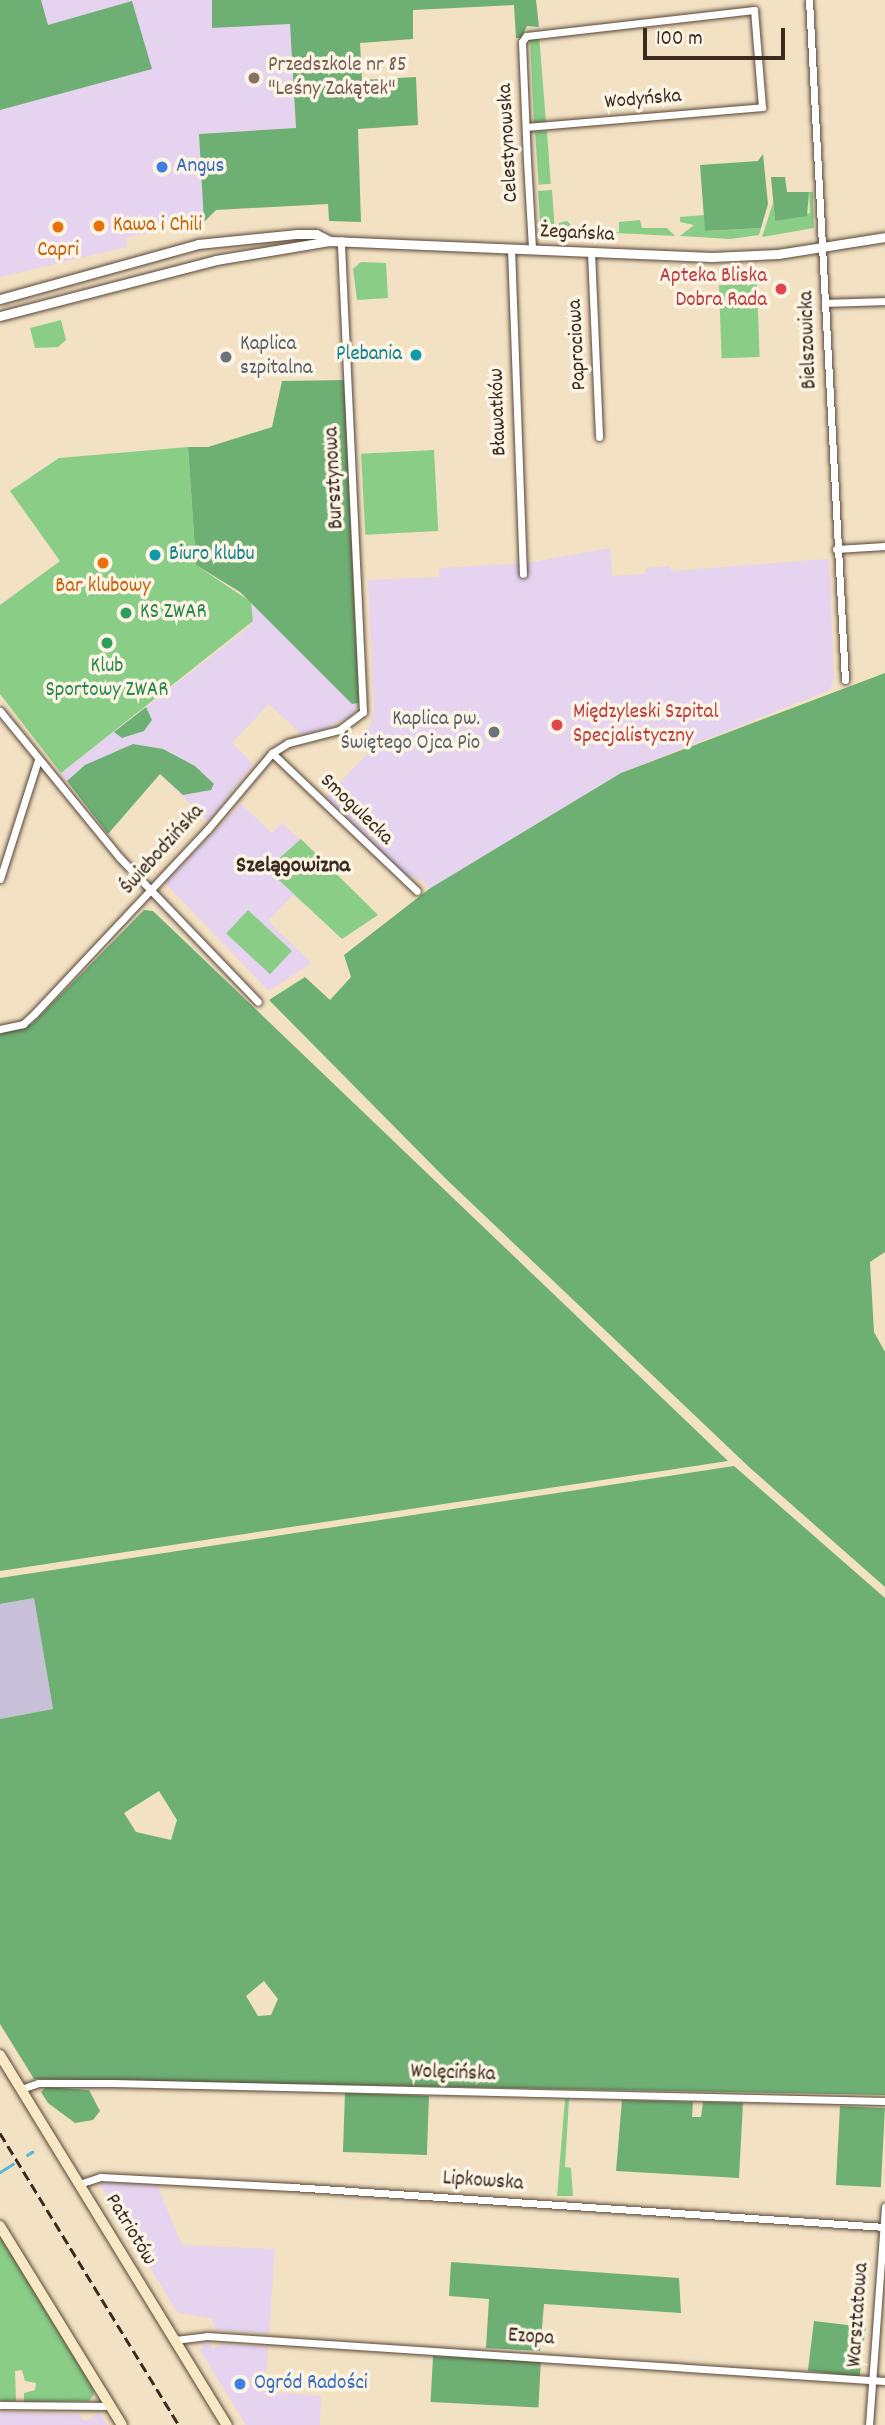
<!DOCTYPE html>
<meta charset="utf-8">
<style>
body{margin:0}
#map{position:relative;width:885px;height:2425px;overflow:hidden;background:#f3e1c3;font-family:Dekko,sans-serif}
div>[style]{position:absolute}
[style*='--x']{left:calc(var(--x)*1px);top:calc(var(--y)*1px);width:calc(var(--w)*1px);rotate:calc(var(--a)*1deg)}
.built>*{inset:0;background:#e6d3f0}
.industrial>*{inset:0;background:#c8c0d8}
.green>*{inset:0;background:#89cd87;transform-origin:0 0}
.forest>*{inset:0;background:#6eb074;transform-origin:0 0}
.stream>*{height:2.5px;margin:-1.25px;padding:0 1.25px;transform-origin:1.25px;border-radius:1.25px;background:#58b7d6}
.roads{filter:drop-shadow(0 0 2px #574537) drop-shadow(0 0 2px #574537)}
.minor>*{height:7px;margin:-3.5px;padding:0 3.5px;transform-origin:3.5px;border-radius:3.5px;background:#fff}
.tertiary>*{height:9px;margin:-4.5px;padding:0 4.5px;transform-origin:4.5px;border-radius:4.5px;background:#fff}
.secondary>*{height:10px;margin:-5px;padding:0 5px;transform-origin:5px;border-radius:5px;background:#f8e8c3}
.rail>*{height:2.5px;margin-top:-1.25px;transform-origin:0;background:repeating-linear-gradient(90deg,#3b2a1e 0 10px,transparent 0 15px)}
.dots>*{width:19px;height:19px;translate:-50% -50%;box-sizing:border-box;border:4px solid #fcf5e5;border-radius:50%}
span{translate:-50% -50%;white-space:nowrap;text-align:center;line-height:1.15;-webkit-text-stroke:7px #fcf5e5;paint-order:stroke}
.education-label{font-size:21px;color:#785e54}
.left{translate:0 -50%;text-align:left}
.street-label{font-size:21px;color:#3b2a1e}
.shop-label{font-size:21px;color:#366cbe}
.food-label{font-size:21px;color:#c56008}
.health-label{font-size:21px;color:#be3a42}
.right{translate:-100% -50%;text-align:right}
.worship-label{font-size:21px;color:#5b616d}
.culture-label{font-size:21px;color:#0d838f}
.leisure-label{font-size:21px;color:#27864d}
.neighbourhood-label{font-size:23px;color:#3b2a1e;font-weight:700}
.scale{position:absolute;left:643px;top:28px;width:142px;height:32px;box-sizing:border-box;border:4px solid #3b2a1e;border-top:0;padding-left:9px;font-size:21px;line-height:24px;white-space:nowrap;color:#3b2a1e;-webkit-text-stroke:5px #fcf5e5;paint-order:stroke}
</style>
<div id="map">
<div class="built">
<i style="clip-path:polygon(0 0,531px 0,531px 4px,413px 10px,413px 17px,291px 23px,296px 129px,200px 134px,204px 220px,125px 238px,127px 247px,0 277px)"></i>
<i style="clip-path:polygon(610px 548px,612px 576px,645px 574px,646px 568px,669px 566px,672px 571px,829px 559px,834px 678px,830px 690px,621px 773px,429px 889px,424px 881px,404px 874px,325px 798px,368px 753px,361px 732px,369px 728px,374px 712px,368px 580px,439px 577px,440px 568px,527px 563px)"></i>
<i style="clip-path:polygon(251px 602px,352px 704px,359px 703px,353px 714px,323px 730px,302px 735px,269px 704px,232px 743px,253px 764px,208px 821px,160px 774px,108px 834px,61px 773px,249px 627px,253px 620px)"></i>
<i style="clip-path:polygon(241px 804px,272px 833px,282px 823px,330px 869px,344px 937px,293px 895px,268px 921px,312px 963px,269px 991px,165px 883px)"></i>
<i style="clip-path:polygon(99px 2183px,157px 2185px,182px 2245px,275px 2249px,269px 2333px,216px 2330px,212px 2319px,177px 2312px)"></i>
<i style="clip-path:polygon(204px 2343px,210px 2343px,213px 2350px,222px 2344px,268px 2347px,265px 2391px,321px 2396px,320px 2425px,246px 2425px,200px 2350px)"></i>
<i style="clip-path:polygon(0 2412px,78px 2414px,85px 2421px,99px 2413px,108px 2425px,0 2425px)"></i>
</div>
<div class="industrial">
<i style="clip-path:polygon(34px 1598px,53px 1709px,0 1719px,0 1604px)"></i>
</div>
<div class="green">
<i style="clip-path:polygon(539px 35px,546px 122px,534px 124px,530px 38px)"></i>
<i style="left:547px;top:131px;width:53px;height:12px;rotate:86deg"></i>
<i style="left:552px;top:190px;width:40px;height:14px;rotate:86deg"></i>
<i style="clip-path:polygon(809px 192px,813px 192px,814px 228px,762px 237px,773px 203px,775px 221px,810px 213px)"></i>
<i style="clip-path:polygon(704px 215px,706px 231px,761px 228px,759px 235px,730px 239px,680px 236px,694px 225px,680px 222px,680px 217px)"></i>
<i style="clip-path:polygon(640px 220px,642px 228px,667px 228px,675px 236px,557px 230px,559px 223px,567px 221px,576px 230px,619px 232px,619px 222px)"></i>
<i style="clip-path:polygon(361px 262px,386px 263px,388px 298px,357px 300px,353px 269px)"></i>
<i style="left:757px;top:284px;width:73px;height:38px;rotate:88deg"></i>
<i style="clip-path:polygon(61px 320px,66px 340px,58px 347px,35px 348px,30px 328px)"></i>
<i style="clip-path:polygon(188px 447px,196px 565px,251px 602px,253px 621px,61px 773px,0 694px,0 605px,60px 561px,10px 491px,59px 458px)"></i>
<i style="left:434px;top:450px;width:81px;height:73px;rotate:87deg"></i>
<i style="clip-path:polygon(301px 839px,378px 915px,342px 939px,267px 869px)"></i>
<i style="left:248px;top:910px;width:60px;height:32px;rotate:43deg"></i>
<i style="clip-path:polygon(565px 2099px,569px 2099px,565px 2167px,571px 2168px,573px 2196px,557px 2196px)"></i>
<i style="clip-path:polygon(0 2236px,92px 2386px,94px 2394px,89px 2401px,24px 2402px,24px 2393px,35px 2390px,36px 2383px,25px 2381px,22px 2370px,15px 2371px,16px 2401px,0 2401px)"></i>
</div>
<div class="forest">
<i style="clip-path:polygon(0 0,41px 0,48px 25px,132px 1px,152px 69px,0 110px)"></i>
<i style="clip-path:polygon(212px 0,536px 0,539px 27px,527px 26px,521px 38px,516px 38px,514px 5px,413px 10px,413px 39px,360px 43px,362px 80px,416px 77px,418px 125px,358px 129px,361px 222px,329px 221px,328px 204px,216px 210px,204px 222px,199px 134px,296px 128px,290px 24px,212px 28px)"></i>
<i style="clip-path:polygon(763px 154px,768px 204px,761px 228px,705px 231px,700px 165px,758px 161px)"></i>
<i style="clip-path:polygon(771px 177px,785px 177px,787px 192px,809px 192px,807px 216px,775px 221px)"></i>
<i style="clip-path:polygon(344px 380px,359px 703px,352px 704px,240px 592px,196px 565px,188px 447px,208px 447px,272px 427px,282px 381px)"></i>
<i style="clip-path:polygon(885px 673px,885px 1252px,870px 1262px,874px 1332px,885px 1352px,885px 1587px,749px 1467px,445px 1178px,269px 1000px,305px 977px,330px 1000px,351px 977px,344px 955px,429px 889px,621px 773px)"></i>
<i style="clip-path:polygon(146px 707px,152px 720px,144px 731px,122px 738px,114px 732px)"></i>
<i style="clip-path:polygon(133px 744px,163px 749px,195px 766px,214px 784px,211px 790px,183px 795px,160px 774px,108px 834px,67px 781px,85px 765px)"></i>
<i style="clip-path:polygon(144px 910px,153px 911px,728px 1461px,0 1571px,0 1034px,32px 1024px)"></i>
<i style="clip-path:polygon(evenodd,734px 1466px,885px 1598px,885px 2095px,34px 2079px,0 2024px,0 1719px,53px 1709px,34px 1598px,0 1604px,0 1578px,734px 1466px,159px 1791px,177px 1820px,171px 1840px,136px 1832px,124px 1813px,159px 1791px,734px 1466px,264px 1981px,278px 1999px,271px 2015px,258px 2016px,246px 1996px,264px 1981px)"></i>
<i style="clip-path:polygon(46px 2087px,89px 2090px,100px 2111px,93px 2120px,75px 2123px,48px 2103px,41px 2092px)"></i>
<i style="left:345px;top:2093px;width:84px;height:59px;rotate:2deg"></i>
<i style="clip-path:polygon(622px 2100px,693px 2102px,692px 2117px,701px 2117px,703px 2102px,743px 2103px,739px 2178px,616px 2171px)"></i>
<i style="left:840px;top:2106px;width:45px;height:79px;rotate:3deg"></i>
<i style="clip-path:polygon(451px 2262px,679px 2278px,681px 2313px,544px 2304px,540px 2351px,486px 2348px,489px 2299px,449px 2296px)"></i>
<i style="left:814px;top:2321px;width:52px;height:50px;rotate:7deg"></i>
<i style="left:433px;top:2356px;width:108px;height:46px;rotate:3deg"></i>
</div>
<div class="stream">
<i style="--x:27;--y:2155;--w:6;--a:-31"></i>
<i style="--x:0;--y:2172;--w:15;--a:-32"></i>
</div>
<div class="roads">
<div class="minor">
<i style="--x:809;--y:0;--w:681;--a:86.97"></i>
<i style="--x:526;--y:127;--w:237;--a:-4.8"></i>
<i style="--x:762;--y:107;--w:97;--a:-94.7"></i>
<i style="--x:754;--y:10;--w:229;--a:173.5"></i>
<i style="--x:526;--y:36;--w:7;--a:124"></i>
<i style="--x:522;--y:42;--w:119;--a:87.6"></i>
<i style="--x:527;--y:161;--w:88;--a:86.7"></i>
<i style="--x:511;--y:248;--w:326;--a:87.9"></i>
<i style="--x:591;--y:252;--w:185;--a:87.5"></i>
<i style="--x:825;--y:303;--w:60;--a:-1.9"></i>
<i style="--x:836;--y:549;--w:49;--a:-3.5"></i>
<i style="--x:0;--y:711;--w:190;--a:50.8"></i>
<i style="--x:120;--y:858;--w:199;--a:46.2"></i>
<i style="--x:272;--y:753;--w:200;--a:43.6"></i>
<i style="--x:0;--y:879;--w:125;--a:-72.3"></i>
<i style="--x:0;--y:1029;--w:24;--a:-12"></i>
<i style="--x:23;--y:1024;--w:15;--a:-42"></i>
<i style="--x:34;--y:1014;--w:253;--a:-46.8"></i>
<i style="--x:207;--y:830;--w:101;--a:-49.8"></i>
<i style="--x:272;--y:753;--w:19;--a:-32"></i>
<i style="--x:288;--y:743;--w:53;--a:-14.3"></i>
<i style="--x:339;--y:730;--w:30;--a:-37"></i>
<i style="--x:363;--y:712;--w:472;--a:-92.7"></i>
<i style="--x:21;--y:2089;--w:18;--a:-19"></i>
<i style="--x:38;--y:2083;--w:75;--a:0"></i>
<i style="--x:113;--y:2083;--w:772;--a:1.34"></i>
<i style="--x:79;--y:2184;--w:23;--a:-18"></i>
<i style="--x:101;--y:2177;--w:191;--a:3"></i>
<i style="--x:292;--y:2187;--w:594;--a:3.86"></i>
<i style="--x:175;--y:2340;--w:32;--a:-7"></i>
<i style="--x:207;--y:2336;--w:679;--a:3.8"></i>
<i style="--x:0;--y:2405;--w:110;--a:0.5"></i>
<i style="--x:869;--y:2425;--w:219;--a:-85.8"></i>
</div>
<div class="tertiary">
<i style="--x:0;--y:299;--w:205;--a:-15.5"></i>
<i style="--x:198;--y:244;--w:100;--a:-5.8"></i>
<i style="--x:297;--y:234;--w:19;--a:0"></i>
<i style="--x:316;--y:234;--w:16;--a:27"></i>
<i style="--x:0;--y:316;--w:223;--a:-14.5"></i>
<i style="--x:216;--y:260;--w:116;--a:-9.5"></i>
<i style="--x:330;--y:241;--w:382;--a:2.4"></i>
<i style="--x:712;--y:257;--w:66;--a:-2.6"></i>
<i style="--x:778;--y:254;--w:108;--a:-9"></i>
</div>
<div class="secondary">
<i style="--x:0;--y:2055;--w:434;--a:58.5"></i>
<i style="--x:0;--y:2226;--w:233;--a:58.5"></i>
</div>
</div>
<div class="rail">
<i style="--x:0;--y:2133;--w:342;--a:58.5"></i>
</div>
<div class="dots">
<i style="left:254px;top:78px;background:#8d6e63"></i>
<i style="left:162px;top:167px;background:#3f7fe0"></i>
<i style="left:99px;top:226px;background:#e8710a"></i>
<i style="left:58px;top:227px;background:#e8710a"></i>
<i style="left:781px;top:289px;background:#e0444e"></i>
<i style="left:416px;top:355px;background:#0f9aa8"></i>
<i style="left:226px;top:357px;background:#6b7280"></i>
<i style="left:155px;top:555px;background:#0f9aa8"></i>
<i style="left:103px;top:563px;background:#e8710a"></i>
<i style="left:126px;top:613px;background:#2e9e5b"></i>
<i style="left:107px;top:643px;background:#2e9e5b"></i>
<i style="left:557px;top:725px;background:#e0444e"></i>
<i style="left:494px;top:732px;background:#6b7280"></i>
<i style="left:240px;top:2384px;background:#3f7fe0"></i>
</div>
<div class="education-label">
<span class="left" style="left:268px;top:78px">Przedszkole nr 85<br>"Leśny Zakątek"</span>
</div>
<div class="street-label">
<span style="left:643px;top:100px;rotate:-5deg">Wodyńska</span>
<span style="left:509px;top:143px;rotate:-93deg">Celestynowska</span>
<span style="left:577px;top:234px;rotate:3deg">Żegańska</span>
<span style="left:809px;top:340px;rotate:-92deg">Bielszowicka</span>
<span style="left:578px;top:345px;rotate:-93deg">Paprociowa</span>
<span style="left:499px;top:412px;rotate:-92deg">Bławatków</span>
<span style="left:335px;top:478px;rotate:-93deg">Bursztynowa</span>
<span style="left:356px;top:810px;rotate:44deg">Smogulecka</span>
<span style="left:163px;top:850px;rotate:-48deg">Świebodzińska</span>
<span style="left:453px;top:2074px;rotate:2deg">Wolęcińska</span>
<span style="left:483px;top:2182px;rotate:4deg">Lipkowska</span>
<span style="left:130px;top:2230px;rotate:59deg">Patriotów</span>
<span style="left:859px;top:2315px;rotate:-86deg">Warsztatowa</span>
<span style="left:531px;top:2338px;rotate:4deg">Ezopa</span>
</div>
<div class="shop-label">
<span class="left" style="left:176px;top:167px">Angus</span>
<span class="left" style="left:254px;top:2384px">Ogród Radości</span>
</div>
<div class="food-label">
<span class="left" style="left:113px;top:226px">Kawa i Chili</span>
<span style="left:58px;top:251px">Capri</span>
<span style="left:103px;top:587px">Bar klubowy</span>
</div>
<div class="health-label">
<span class="right" style="left:767px;top:289px">Apteka Bliska<br>Dobra Rada</span>
<span class="left" style="left:573px;top:725px">Międzyleski Szpital<br>Specjalistyczny</span>
</div>
<div class="worship-label">
<span class="left" style="left:240px;top:357px">Kaplica<br>szpitalna</span>
<span class="right" style="left:480px;top:732px">Kaplica pw.<br>Świętego Ojca Pio</span>
</div>
<div class="culture-label">
<span class="right" style="left:402px;top:355px">Plebania</span>
<span class="left" style="left:169px;top:555px">Biuro klubu</span>
</div>
<div class="leisure-label">
<span class="left" style="left:140px;top:613px">KS ZWAR</span>
<span style="left:107px;top:679px">Klub<br>Sportowy ZWAR</span>
</div>
<div class="neighbourhood-label">
<span style="left:293px;top:867px">Szelągowizna</span>
</div>
<div class="scale">100 m</div>
</div>
